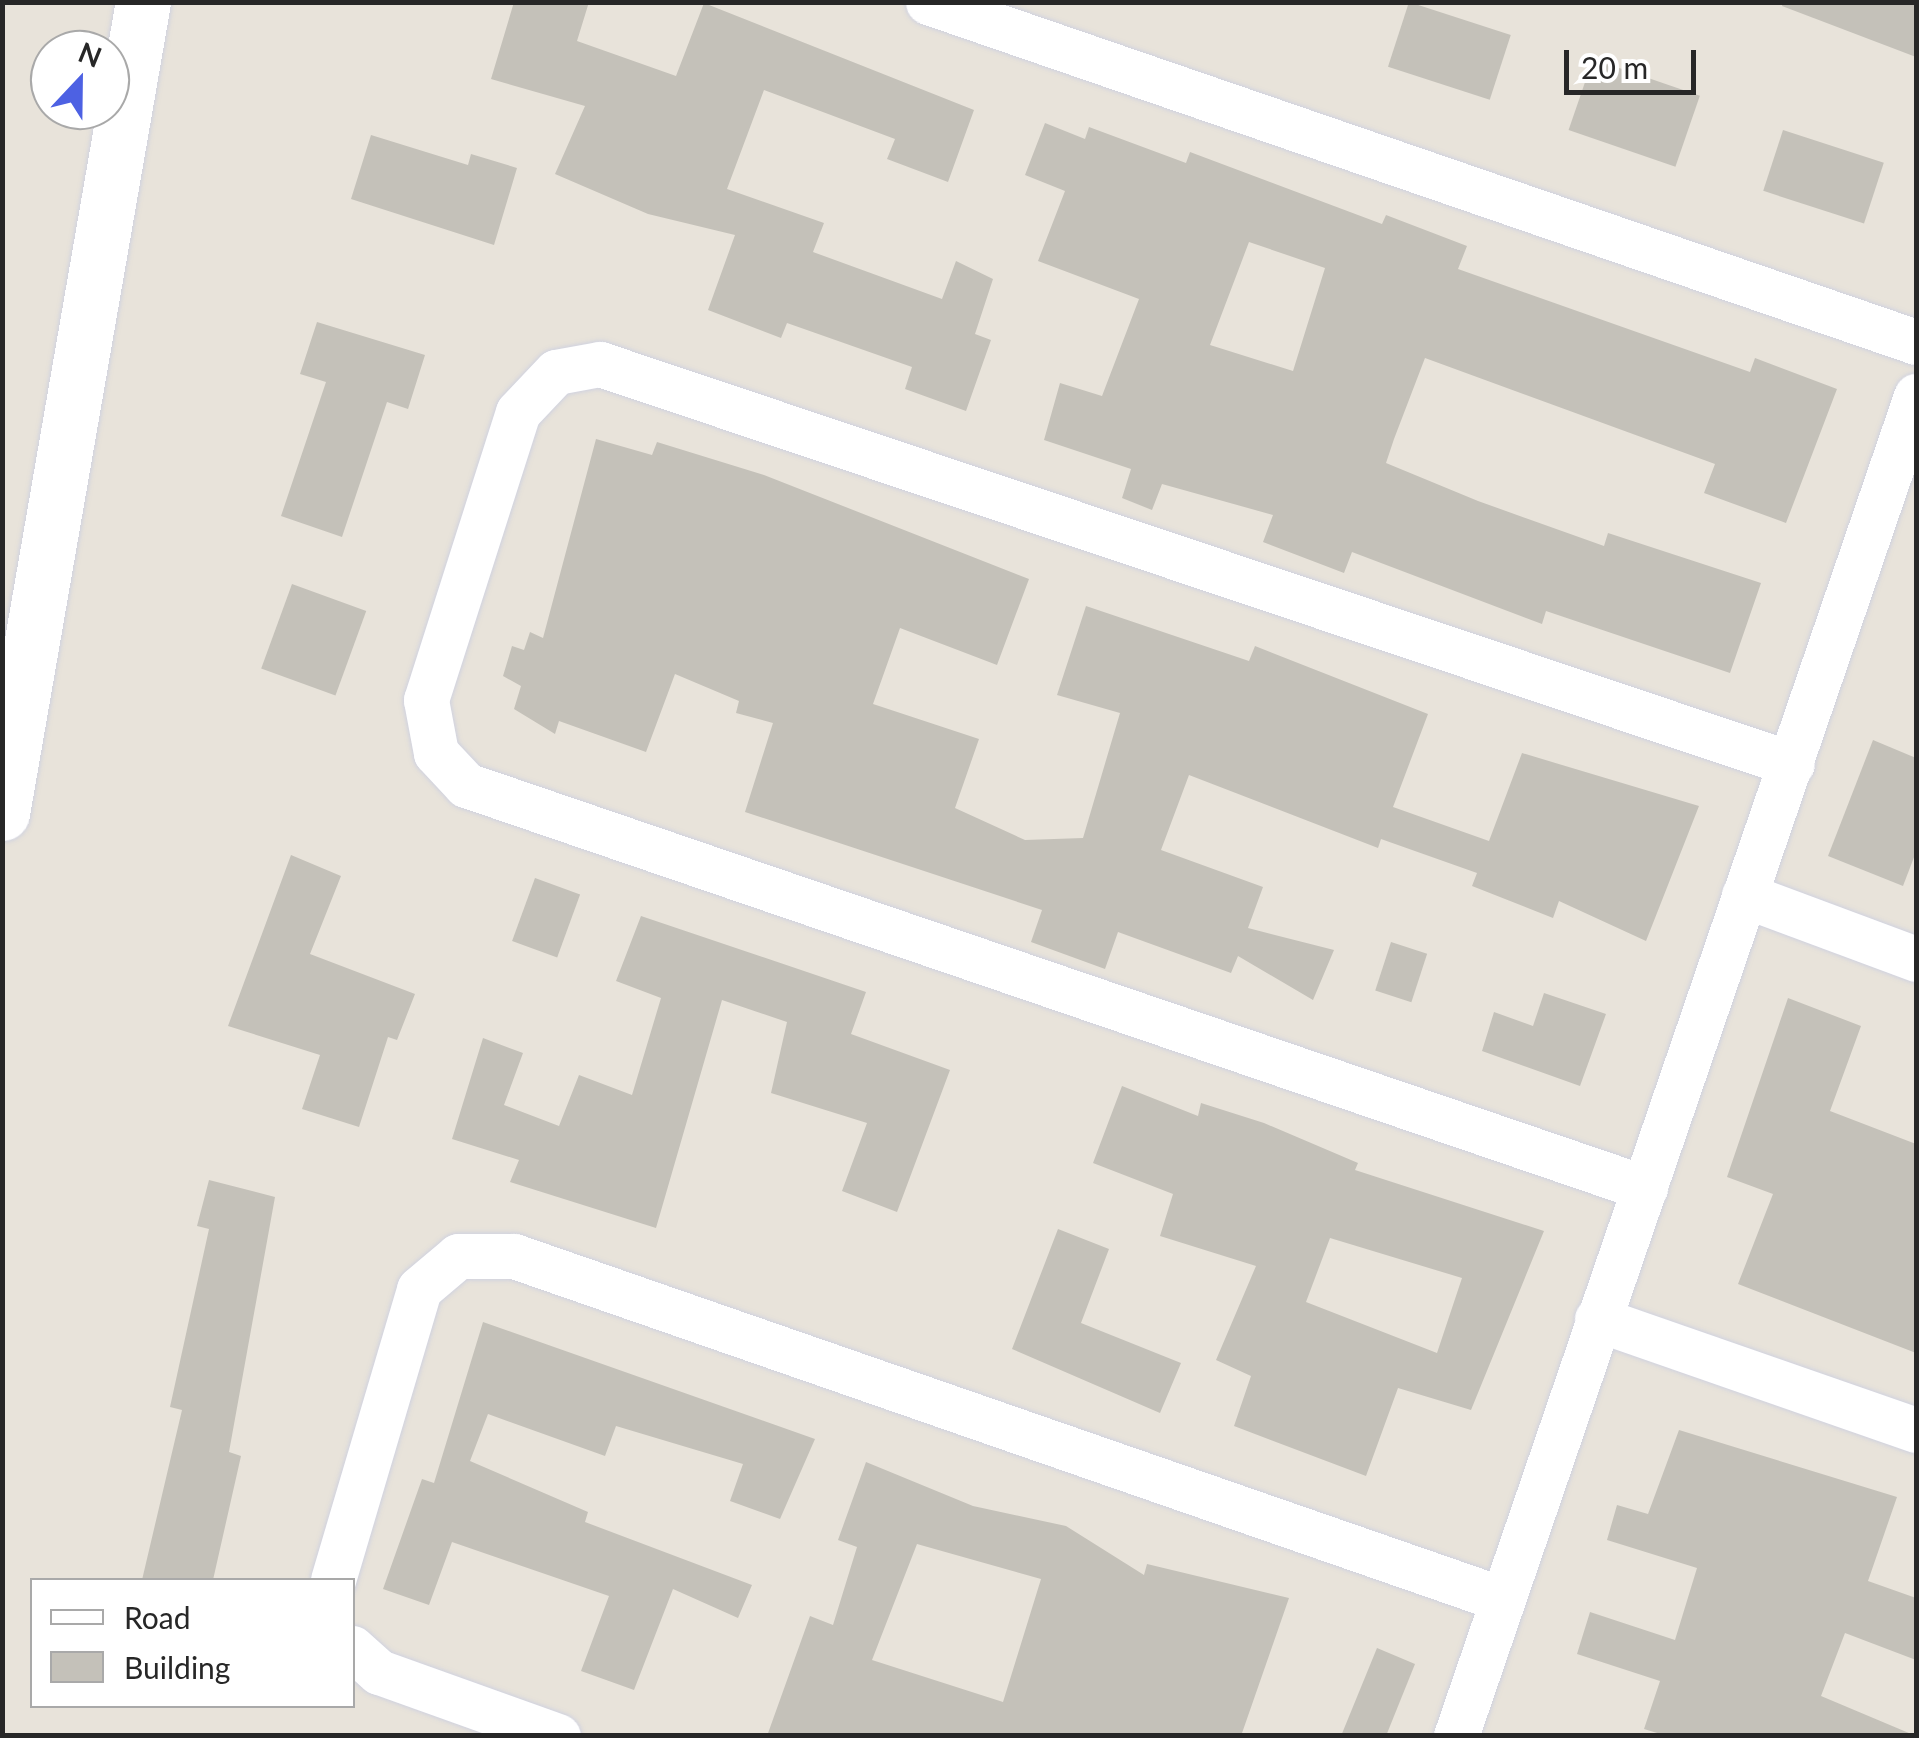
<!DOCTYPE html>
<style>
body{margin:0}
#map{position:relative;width:1919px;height:1738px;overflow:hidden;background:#e8e3da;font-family:Lato,sans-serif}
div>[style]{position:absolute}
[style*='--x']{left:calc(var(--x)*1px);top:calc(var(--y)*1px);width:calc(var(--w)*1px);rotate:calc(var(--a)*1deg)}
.building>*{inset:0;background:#c4c1b9;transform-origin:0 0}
.roads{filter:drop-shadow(0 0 2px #d0d2df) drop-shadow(0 0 2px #d0d2df)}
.minor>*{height:45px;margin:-22.5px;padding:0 22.5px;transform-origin:22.5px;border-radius:22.5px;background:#fff}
.tertiary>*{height:55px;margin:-27.5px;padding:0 27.5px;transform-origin:27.5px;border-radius:27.5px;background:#fff}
span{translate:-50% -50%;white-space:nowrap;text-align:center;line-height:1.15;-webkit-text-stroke:9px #fff;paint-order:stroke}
.frame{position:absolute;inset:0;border:5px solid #272727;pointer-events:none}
.legend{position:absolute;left:30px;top:1578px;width:325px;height:130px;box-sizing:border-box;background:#fff;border:2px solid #a9a9a9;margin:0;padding:12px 18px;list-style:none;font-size:30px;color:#272727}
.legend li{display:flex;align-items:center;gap:20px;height:50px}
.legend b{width:50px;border:2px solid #a9a9a9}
.north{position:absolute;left:30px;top:30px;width:100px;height:100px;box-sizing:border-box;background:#fff;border:2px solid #a9a9a9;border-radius:50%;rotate:22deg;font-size:28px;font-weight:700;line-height:40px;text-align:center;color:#272727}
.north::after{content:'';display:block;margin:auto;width:35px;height:45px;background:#4d61e3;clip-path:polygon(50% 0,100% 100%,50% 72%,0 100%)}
.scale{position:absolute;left:1564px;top:50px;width:132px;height:45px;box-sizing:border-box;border:5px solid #272727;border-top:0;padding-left:12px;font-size:30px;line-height:35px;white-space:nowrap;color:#272727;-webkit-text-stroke:8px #fff;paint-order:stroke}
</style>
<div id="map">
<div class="building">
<i style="clip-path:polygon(514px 2px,589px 2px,577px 41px,676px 76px,704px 3px,974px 110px,948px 182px,887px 159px,895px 139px,764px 90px,727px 189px,824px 223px,813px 252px,942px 299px,956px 261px,993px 279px,975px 334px,991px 340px,966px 411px,905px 389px,912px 367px,787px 323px,781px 338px,708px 310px,735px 235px,648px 214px,555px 174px,585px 106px,491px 79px)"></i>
<i style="left:1409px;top:2px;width:107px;height:68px;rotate:18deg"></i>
<i style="clip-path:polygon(1916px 2px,1916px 57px,1782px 6px,1783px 2px)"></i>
<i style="left:1593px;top:59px;width:113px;height:75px;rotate:19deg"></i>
<i style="clip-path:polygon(evenodd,1045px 123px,1085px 139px,1089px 127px,1186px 163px,1190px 152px,1382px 224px,1386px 215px,1467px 246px,1458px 269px,1750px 372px,1755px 358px,1837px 389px,1786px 523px,1704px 493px,1715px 464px,1425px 358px,1394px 439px,1386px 463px,1478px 501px,1604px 546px,1608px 533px,1761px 583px,1730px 673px,1546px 611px,1542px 624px,1352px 552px,1344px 573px,1263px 542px,1273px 515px,1162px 484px,1152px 510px,1122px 498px,1131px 469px,1044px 440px,1060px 383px,1102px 396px,1139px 299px,1038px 261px,1065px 191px,1025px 175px,1045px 123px,1249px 242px,1325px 268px,1293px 371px,1210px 345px,1249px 242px)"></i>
<i style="left:1783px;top:130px;width:106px;height:64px;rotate:18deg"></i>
<i style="clip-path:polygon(371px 135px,468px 165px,471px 154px,517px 168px,494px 245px,351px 199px)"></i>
<i style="clip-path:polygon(317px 322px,425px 355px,408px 409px,387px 402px,342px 537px,281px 516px,326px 382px,300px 374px)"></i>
<i style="clip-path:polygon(596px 439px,652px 455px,657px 442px,764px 475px,1029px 579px,997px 665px,900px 628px,873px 704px,979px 739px,955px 808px,1025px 840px,1083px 838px,1120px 713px,1057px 695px,1086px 606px,1249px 661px,1255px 646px,1428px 714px,1393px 807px,1489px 841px,1522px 753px,1699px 806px,1646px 941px,1559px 901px,1553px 918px,1472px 886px,1477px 873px,1381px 839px,1378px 848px,1189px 775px,1161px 850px,1263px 887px,1248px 928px,1334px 950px,1313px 1000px,1238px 956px,1231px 973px,1118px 932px,1105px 969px,1031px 942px,1042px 910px,745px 812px,773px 723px,736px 713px,739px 701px,675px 674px,646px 752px,559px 721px,555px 734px,514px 709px,521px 686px,503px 676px,512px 646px,524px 650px,530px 632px,543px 638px)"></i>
<i style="left:292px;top:584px;width:79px;height:90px;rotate:20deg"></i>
<i style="clip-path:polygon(1873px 740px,1916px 758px,1916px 852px,1903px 886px,1828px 856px)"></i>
<i style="clip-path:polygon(291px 855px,341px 876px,310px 954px,415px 994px,397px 1040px,388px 1037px,359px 1127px,302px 1109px,320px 1055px,228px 1026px)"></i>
<i style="left:535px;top:878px;width:48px;height:67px;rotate:20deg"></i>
<i style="clip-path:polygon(641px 916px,866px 992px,851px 1034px,950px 1070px,897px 1212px,842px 1191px,867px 1123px,771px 1093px,787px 1022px,722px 1000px,656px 1228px,510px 1182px,519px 1160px,452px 1139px,483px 1038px,523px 1053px,504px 1105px,559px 1126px,579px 1075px,632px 1095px,661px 998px,616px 981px)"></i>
<i style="left:1391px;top:942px;width:38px;height:51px;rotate:18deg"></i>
<i style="clip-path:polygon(1544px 993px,1606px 1014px,1580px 1086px,1482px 1051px,1494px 1012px,1533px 1026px)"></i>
<i style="clip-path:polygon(1788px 998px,1861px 1026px,1830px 1111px,1916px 1144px,1916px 1353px,1738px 1284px,1773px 1194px,1727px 1177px)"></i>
<i style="clip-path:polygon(evenodd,1122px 1086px,1198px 1116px,1201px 1103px,1264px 1123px,1358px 1163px,1355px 1170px,1544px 1231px,1471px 1410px,1398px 1388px,1366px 1476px,1234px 1426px,1251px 1376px,1216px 1360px,1256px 1266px,1160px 1236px,1173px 1194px,1093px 1163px,1122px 1086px,1330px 1238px,1462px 1278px,1437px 1353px,1306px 1302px,1330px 1238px)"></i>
<i style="clip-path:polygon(209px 1180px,275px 1197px,229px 1452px,241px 1456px,213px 1580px,142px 1580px,182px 1410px,170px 1407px,209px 1229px,197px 1226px)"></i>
<i style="clip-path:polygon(1058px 1229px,1109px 1249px,1081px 1323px,1181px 1363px,1160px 1413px,1012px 1349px)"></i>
<i style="clip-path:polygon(483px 1322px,815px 1439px,780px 1519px,730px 1501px,743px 1464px,616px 1426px,605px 1456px,488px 1414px,470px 1461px,588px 1512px,585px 1522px,752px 1585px,738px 1618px,673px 1589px,634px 1690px,581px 1671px,609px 1596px,452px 1542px,429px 1605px,383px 1589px,422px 1479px,434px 1483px)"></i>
<i style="clip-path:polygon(1679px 1430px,1897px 1497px,1868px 1581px,1916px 1598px,1916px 1660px,1845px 1633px,1821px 1696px,1916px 1736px,1667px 1736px,1644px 1729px,1660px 1681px,1577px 1654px,1590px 1612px,1675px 1640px,1697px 1568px,1607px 1540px,1617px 1505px,1648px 1514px)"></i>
<i style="clip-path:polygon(evenodd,866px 1462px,973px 1506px,1066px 1526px,1144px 1575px,1147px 1564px,1289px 1598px,1241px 1736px,767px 1736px,810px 1616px,833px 1625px,857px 1547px,838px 1540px,866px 1462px,917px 1544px,1041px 1579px,1003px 1702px,872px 1660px,917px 1544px)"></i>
<i style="clip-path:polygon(1377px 1648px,1415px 1664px,1386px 1736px,1341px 1736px)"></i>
</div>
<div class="roads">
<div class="minor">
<i style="--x:928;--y:2;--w:1045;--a:18.99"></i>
<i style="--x:1744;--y:895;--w:184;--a:20.4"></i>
<i style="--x:1645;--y:1188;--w:1246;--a:-161.13"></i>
<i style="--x:466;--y:785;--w:44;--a:-133.2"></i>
<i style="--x:436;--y:753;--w:54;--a:-100.7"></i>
<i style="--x:426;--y:700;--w:302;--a:-72.3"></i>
<i style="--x:518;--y:412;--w:55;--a:-46.5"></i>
<i style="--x:556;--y:372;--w:45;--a:-10.3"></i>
<i style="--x:600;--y:364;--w:1257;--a:18.55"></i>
<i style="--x:1597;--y:1319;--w:338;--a:19.2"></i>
<i style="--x:333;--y:1580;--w:303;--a:-73.5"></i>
<i style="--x:419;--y:1289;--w:51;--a:-40.2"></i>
<i style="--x:458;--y:1256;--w:56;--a:0"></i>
<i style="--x:514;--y:1256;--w:1046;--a:19.15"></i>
<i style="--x:352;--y:1648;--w:36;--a:42"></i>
<i style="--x:379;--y:1672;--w:190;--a:19.7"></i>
<i style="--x:1456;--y:1736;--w:1417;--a:-71.05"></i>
</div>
<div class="tertiary">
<i style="--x:2;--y:813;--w:823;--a:-80.14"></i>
</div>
</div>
<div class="frame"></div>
<ul class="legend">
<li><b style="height:12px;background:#fff"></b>Road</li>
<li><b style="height:28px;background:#c4c1b9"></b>Building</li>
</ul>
<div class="north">N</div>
<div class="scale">20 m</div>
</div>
